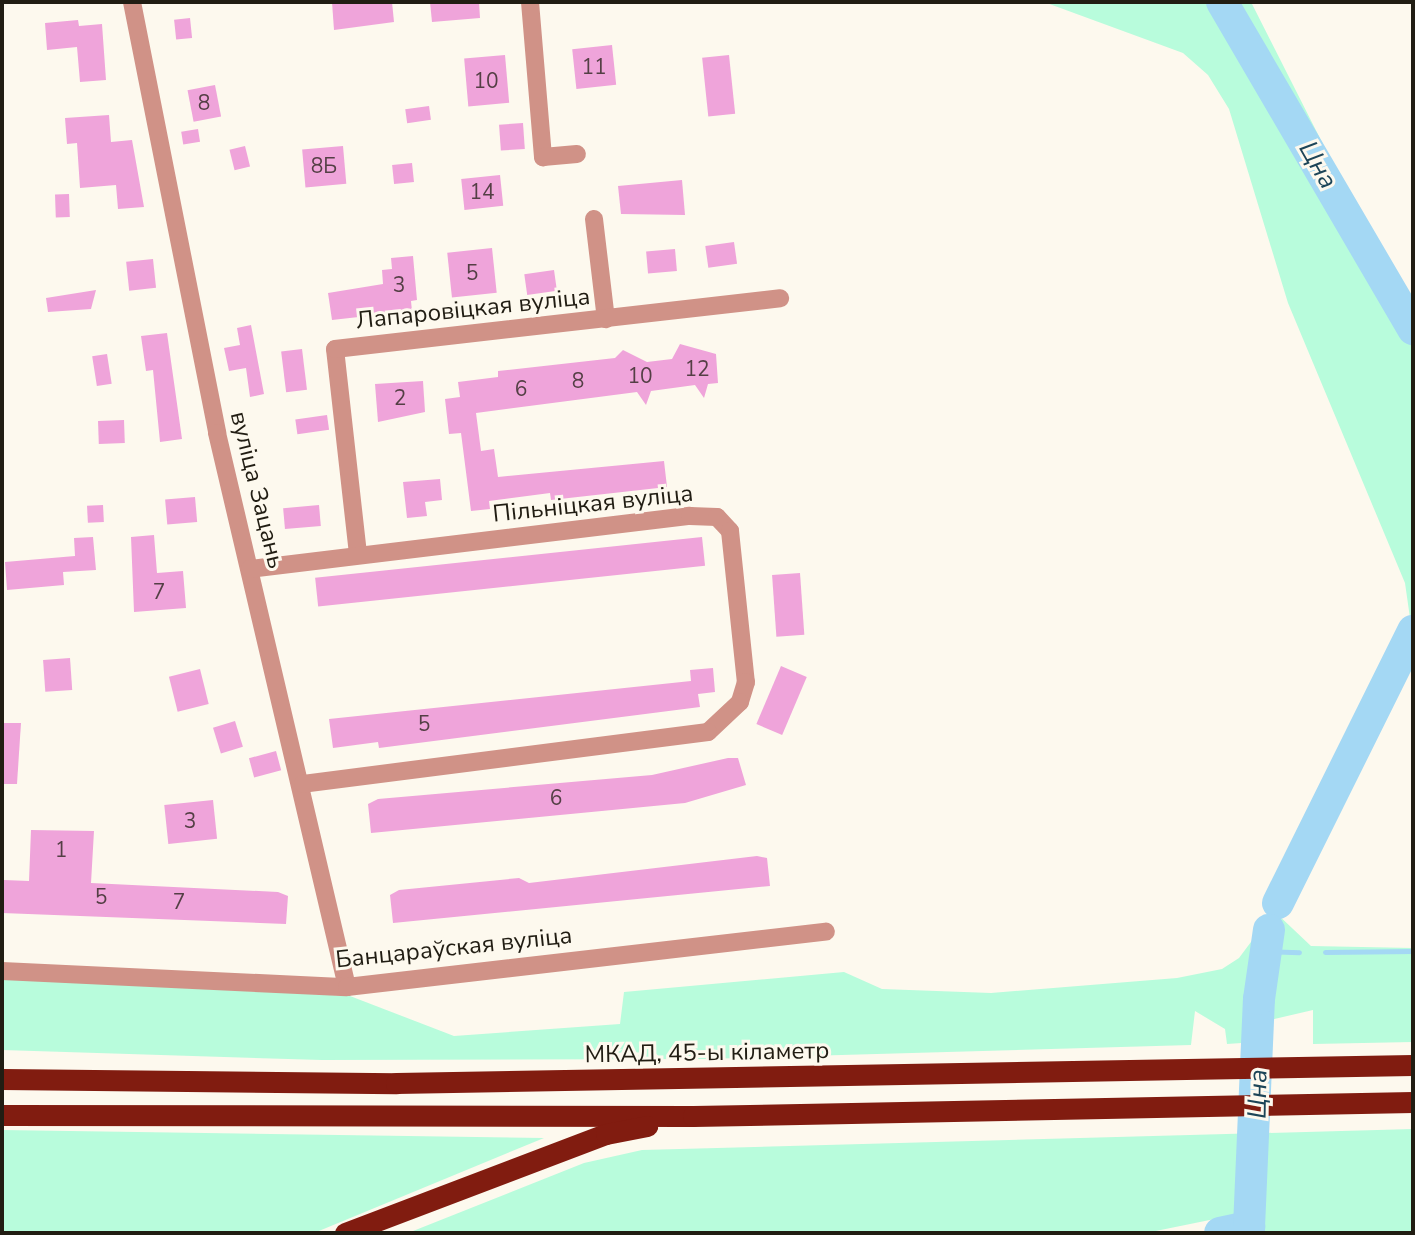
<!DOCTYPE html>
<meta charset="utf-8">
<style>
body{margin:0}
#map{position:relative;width:1415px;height:1235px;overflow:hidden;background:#fdf9ee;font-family:"Nunito Sans",sans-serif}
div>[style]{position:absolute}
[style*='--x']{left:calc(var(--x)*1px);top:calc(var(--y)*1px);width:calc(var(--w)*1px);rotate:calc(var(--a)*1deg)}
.green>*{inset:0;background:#b8fcdc}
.stream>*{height:5px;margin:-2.5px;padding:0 2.5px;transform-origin:2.5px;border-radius:2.5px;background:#a4d8f4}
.river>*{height:32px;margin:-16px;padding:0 16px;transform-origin:16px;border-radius:16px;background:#a4d8f4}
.building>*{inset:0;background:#efa4da;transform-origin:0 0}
.minor>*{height:18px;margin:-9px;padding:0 9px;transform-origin:9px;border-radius:9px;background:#d09287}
.highway>*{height:21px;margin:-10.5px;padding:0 10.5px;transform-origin:10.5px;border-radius:10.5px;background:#811c10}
span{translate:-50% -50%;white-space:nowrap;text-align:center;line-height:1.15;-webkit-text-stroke:6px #fdf9ee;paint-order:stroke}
.number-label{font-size:21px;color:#543f45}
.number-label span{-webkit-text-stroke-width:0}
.street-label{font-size:24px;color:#211d13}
.water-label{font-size:26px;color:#1c4558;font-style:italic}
.frame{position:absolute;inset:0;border:4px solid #211d13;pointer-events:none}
</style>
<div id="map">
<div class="green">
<i style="clip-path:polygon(1044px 2px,1251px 2px,1413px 322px,1412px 632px,1405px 583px,1288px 303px,1229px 109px,1208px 75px,1183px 53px)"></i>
<i style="clip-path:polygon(1274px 911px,1311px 946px,1413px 948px,1413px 1042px,1313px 1044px,1313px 1010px,1270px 1020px,1256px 1042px,1227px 1044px,1225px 1029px,1195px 1011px,1191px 1045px,705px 1059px,322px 1060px,2px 1050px,2px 979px,350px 996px,454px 1036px,620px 1024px,624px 992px,844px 972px,882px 989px,991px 993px,1177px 978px,1222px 969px,1239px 958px)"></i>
<i style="clip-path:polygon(1413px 1129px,1413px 1233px,1244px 1233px,1244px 1213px,1146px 1233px,408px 1233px,584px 1163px,642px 1150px)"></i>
<i style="clip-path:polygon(2px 1130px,544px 1138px,314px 1233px,2px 1233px)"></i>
</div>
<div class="stream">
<i style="--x:1263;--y:951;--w:36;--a:2"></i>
<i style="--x:1325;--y:952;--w:88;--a:-0.7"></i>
<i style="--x:1249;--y:1233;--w:6;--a:-90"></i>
</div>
<div class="river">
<i style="--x:1222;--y:2;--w:379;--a:59.7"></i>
<i style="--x:1278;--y:903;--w:304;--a:-63.6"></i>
<i style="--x:1220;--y:1233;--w:30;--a:-12"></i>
<i style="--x:1249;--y:1227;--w:228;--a:-87.5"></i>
<i style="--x:1259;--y:999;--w:70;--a:-81.8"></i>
</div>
<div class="building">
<i style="clip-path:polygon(332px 2px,392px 2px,394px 22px,334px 30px)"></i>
<i style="clip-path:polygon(430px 2px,479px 2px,480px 18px,432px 22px)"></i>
<i style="left:190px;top:18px;width:20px;height:16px;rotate:84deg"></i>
<i style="clip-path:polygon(78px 20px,79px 26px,102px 24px,106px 80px,80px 82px,77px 47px,47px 50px,45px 23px)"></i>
<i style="left:612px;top:45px;width:40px;height:40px;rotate:84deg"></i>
<i style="left:505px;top:55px;width:48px;height:41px;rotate:85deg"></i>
<i style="left:729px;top:55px;width:59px;height:27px;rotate:84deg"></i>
<i style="left:215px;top:85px;width:32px;height:28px;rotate:79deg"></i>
<i style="left:429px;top:106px;width:14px;height:24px;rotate:82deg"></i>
<i style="clip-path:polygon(109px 115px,111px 142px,132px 140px,144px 207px,118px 209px,116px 185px,80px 188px,77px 143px,67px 144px,65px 118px)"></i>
<i style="left:523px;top:123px;width:26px;height:24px;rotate:86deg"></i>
<i style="left:198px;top:129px;width:13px;height:17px;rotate:81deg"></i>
<i style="left:245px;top:146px;width:21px;height:16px;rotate:76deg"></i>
<i style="left:343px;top:146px;width:38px;height:41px;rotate:85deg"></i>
<i style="left:412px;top:163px;width:19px;height:20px;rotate:84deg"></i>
<i style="left:500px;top:175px;width:31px;height:39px;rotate:84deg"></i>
<i style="clip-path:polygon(682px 180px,685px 215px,621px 214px,618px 186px)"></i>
<i style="left:69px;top:194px;width:23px;height:14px;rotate:88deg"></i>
<i style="left:734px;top:242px;width:22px;height:29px;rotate:82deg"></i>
<i style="left:492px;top:248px;width:45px;height:45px;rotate:84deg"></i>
<i style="left:675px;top:249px;width:22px;height:29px;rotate:85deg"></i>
<i style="clip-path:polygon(413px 256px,417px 300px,411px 301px,412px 311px,332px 320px,328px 293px,383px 284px,382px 270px,392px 269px,391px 258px)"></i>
<i style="left:153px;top:259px;width:29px;height:27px;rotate:84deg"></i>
<i style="left:554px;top:270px;width:21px;height:30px;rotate:82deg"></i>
<i style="clip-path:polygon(96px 290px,91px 309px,48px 312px,46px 298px)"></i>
<i style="clip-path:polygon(251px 325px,264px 394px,250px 397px,246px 368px,229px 371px,224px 348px,240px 345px,237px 328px)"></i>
<i style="clip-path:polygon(167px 333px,182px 439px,160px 442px,153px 370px,146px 371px,141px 336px)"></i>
<i style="clip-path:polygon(680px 344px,716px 354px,718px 383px,708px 384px,704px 398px,695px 385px,651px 391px,646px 405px,637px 392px,476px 413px,481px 451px,494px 449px,498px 477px,664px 461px,667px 487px,551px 500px,550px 493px,489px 501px,490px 509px,471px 511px,461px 433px,449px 434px,445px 399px,460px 397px,458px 382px,498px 377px,498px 371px,615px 358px,623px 350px,647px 362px,672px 359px)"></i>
<i style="left:302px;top:349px;width:41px;height:21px;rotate:83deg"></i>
<i style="left:107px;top:354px;width:30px;height:15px;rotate:81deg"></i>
<i style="clip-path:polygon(423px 381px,425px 412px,378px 422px,375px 384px)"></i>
<i style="left:327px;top:415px;width:15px;height:32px;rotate:82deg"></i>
<i style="left:124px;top:420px;width:23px;height:26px;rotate:88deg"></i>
<i style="clip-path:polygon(440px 479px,442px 500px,425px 502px,427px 516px,407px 518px,403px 482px)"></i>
<i style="left:195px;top:497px;width:25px;height:30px;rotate:85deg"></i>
<i style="left:103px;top:505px;width:17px;height:16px;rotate:87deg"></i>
<i style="left:319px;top:505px;width:21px;height:36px;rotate:85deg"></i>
<i style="clip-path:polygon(154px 535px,157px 573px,183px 571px,186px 608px,134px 612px,131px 537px)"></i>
<i style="clip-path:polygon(93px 537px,96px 570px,63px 572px,64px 585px,7px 590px,5px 562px,75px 556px,74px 538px)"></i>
<i style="left:702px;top:537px;width:29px;height:389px;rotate:84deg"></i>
<i style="left:800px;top:573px;width:62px;height:28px;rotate:86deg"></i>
<i style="left:70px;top:658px;width:32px;height:27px;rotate:86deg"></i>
<i style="left:781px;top:666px;width:28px;height:63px;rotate:23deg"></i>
<i style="clip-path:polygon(713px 668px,715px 692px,698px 694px,700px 707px,379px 748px,378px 742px,333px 748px,329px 719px,691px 681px,690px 670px)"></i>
<i style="left:200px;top:669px;width:36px;height:32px;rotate:76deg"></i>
<i style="left:235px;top:721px;width:27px;height:23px;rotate:73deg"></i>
<i style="clip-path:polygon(2px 723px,21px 723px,17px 784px,2px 784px)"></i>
<i style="left:276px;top:751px;width:20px;height:28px;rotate:75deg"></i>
<i style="clip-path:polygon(728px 758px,738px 758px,746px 785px,685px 803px,371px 833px,368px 804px,378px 799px,652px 775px)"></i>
<i style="left:213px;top:800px;width:39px;height:49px;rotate:84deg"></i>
<i style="clip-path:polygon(31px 830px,94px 831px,91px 883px,278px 892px,288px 896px,286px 924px,2px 913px,4px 880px,29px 881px)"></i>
<i style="clip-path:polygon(757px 856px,767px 858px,770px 886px,393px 923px,390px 895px,399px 890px,519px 878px,529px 883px)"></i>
</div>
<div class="minor">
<i style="--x:132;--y:2;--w:439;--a:78.8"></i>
<i style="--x:217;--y:433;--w:569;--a:76.79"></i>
<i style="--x:530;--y:2;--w:156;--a:85.2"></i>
<i style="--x:543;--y:157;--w:34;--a:-5"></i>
<i style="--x:594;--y:219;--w:101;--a:83.2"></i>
<i style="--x:358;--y:554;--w:206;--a:-96.4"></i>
<i style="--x:335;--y:349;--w:448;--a:-6.5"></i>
<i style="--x:250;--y:569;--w:443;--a:-6.9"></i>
<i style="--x:690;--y:516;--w:27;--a:2"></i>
<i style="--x:717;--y:517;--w:19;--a:47"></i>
<i style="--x:730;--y:531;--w:152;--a:84"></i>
<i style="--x:746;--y:682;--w:21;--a:107"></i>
<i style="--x:740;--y:702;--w:44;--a:136.8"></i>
<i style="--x:708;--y:732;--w:408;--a:172.7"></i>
<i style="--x:2;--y:971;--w:345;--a:2.7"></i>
<i style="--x:347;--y:987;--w:482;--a:-6.6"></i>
</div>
<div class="highway">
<i style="--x:2;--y:1079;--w:394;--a:0.6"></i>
<i style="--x:396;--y:1083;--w:1017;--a:-1.01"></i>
<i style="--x:2;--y:1115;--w:691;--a:0.08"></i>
<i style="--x:693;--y:1116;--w:720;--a:-1.11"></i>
<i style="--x:345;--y:1233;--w:279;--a:-20.8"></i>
<i style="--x:606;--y:1134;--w:42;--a:-11"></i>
</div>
<div class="number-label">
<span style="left:594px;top:67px">11</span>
<span style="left:486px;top:81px">10</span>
<span style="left:204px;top:103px">8</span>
<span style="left:324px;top:166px">8Б</span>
<span style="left:482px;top:192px">14</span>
<span style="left:472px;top:273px">5</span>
<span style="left:399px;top:285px">3</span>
<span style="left:697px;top:369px">12</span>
<span style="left:640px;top:376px">10</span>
<span style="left:578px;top:381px">8</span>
<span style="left:521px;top:389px">6</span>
<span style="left:400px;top:398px">2</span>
<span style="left:159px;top:592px">7</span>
<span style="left:424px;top:724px">5</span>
<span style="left:556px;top:798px">6</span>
<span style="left:190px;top:821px">3</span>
<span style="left:61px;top:850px">1</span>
<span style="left:101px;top:897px">5</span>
<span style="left:179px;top:902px">7</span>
</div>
<div class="street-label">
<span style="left:473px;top:309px;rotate:-6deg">Лапаровіцкая вуліца</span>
<span style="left:257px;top:490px;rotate:76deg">вуліца Зацань</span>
<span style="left:593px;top:504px;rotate:-6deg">Пільніцкая вуліца</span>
<span style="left:454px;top:948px;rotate:-6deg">Банцараўская вуліца</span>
<span style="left:707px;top:1053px;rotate:-1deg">МКАД, 45-ы кіламетр</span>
</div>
<div class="water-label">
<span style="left:1318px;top:165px;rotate:60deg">Цна</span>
<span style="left:1258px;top:1094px;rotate:-89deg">Цна</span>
</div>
<div class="frame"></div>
</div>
